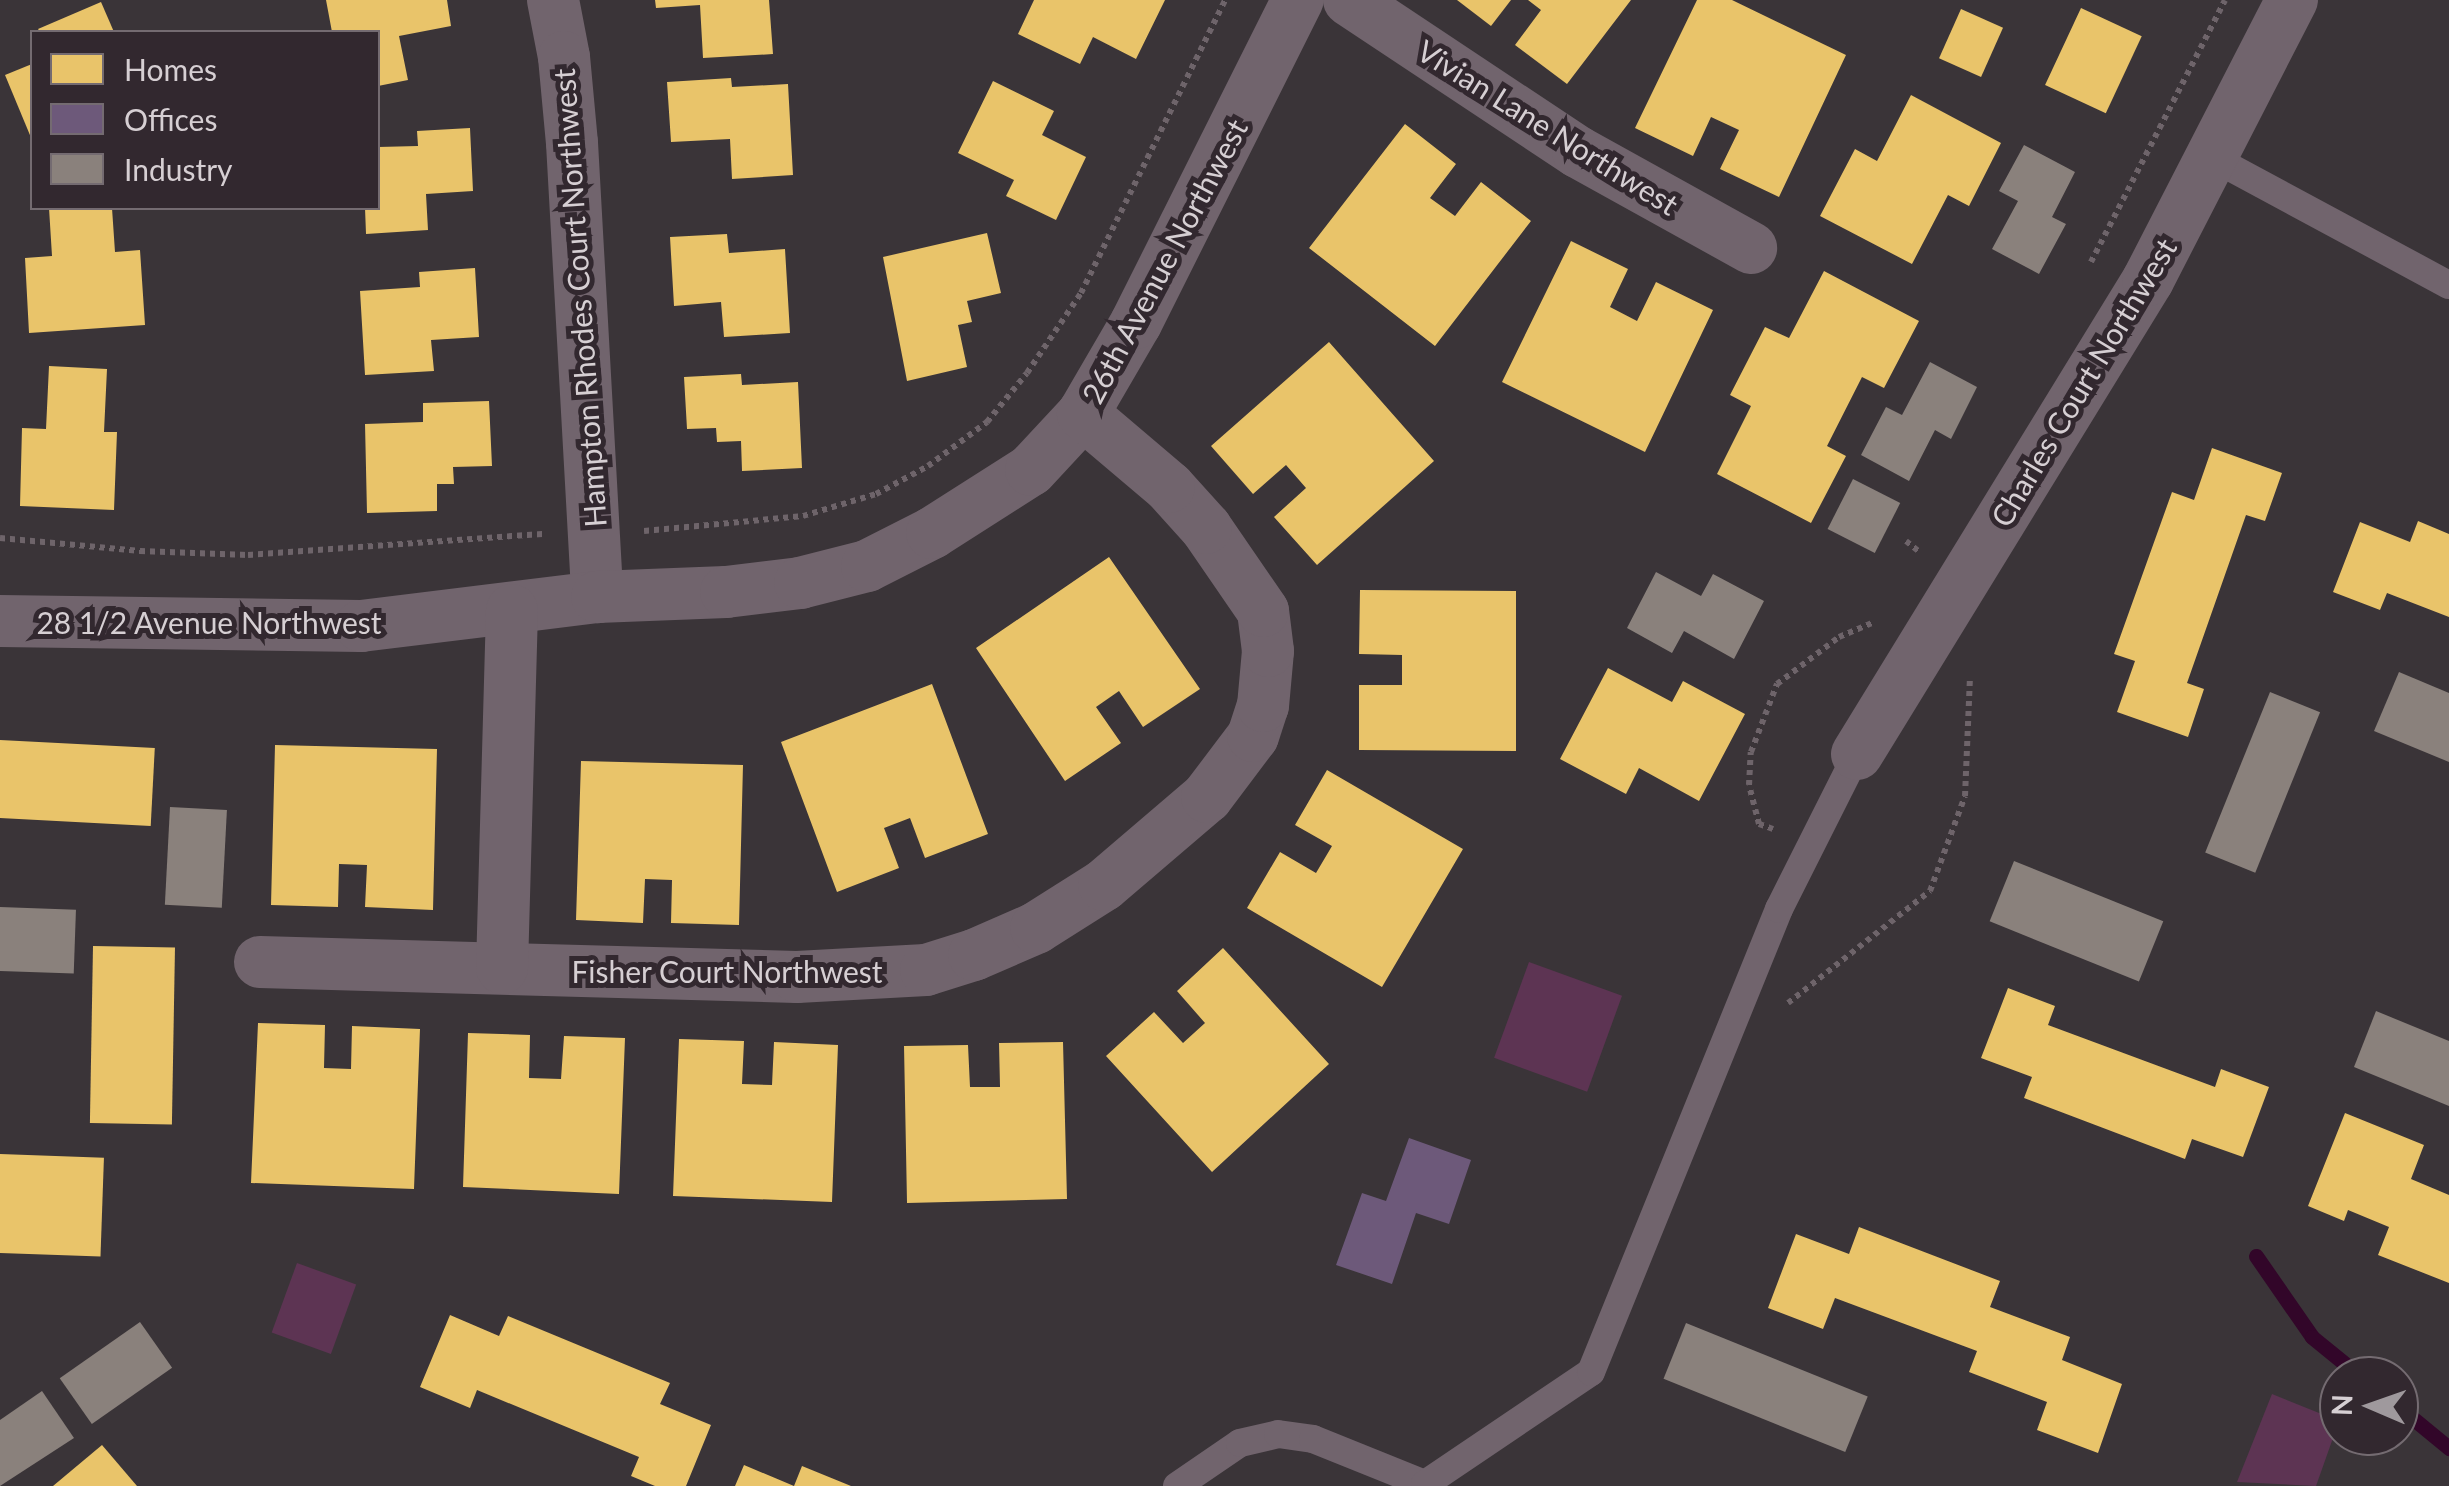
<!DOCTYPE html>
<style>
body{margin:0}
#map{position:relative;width:2449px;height:1486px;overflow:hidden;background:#3a3438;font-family:Lato,sans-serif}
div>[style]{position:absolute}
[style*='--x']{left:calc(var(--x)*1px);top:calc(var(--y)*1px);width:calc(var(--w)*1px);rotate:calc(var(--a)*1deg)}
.green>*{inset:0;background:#5d3453;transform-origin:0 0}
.homes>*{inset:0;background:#e9c46a;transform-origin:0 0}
.offices>*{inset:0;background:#6d597a}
.industry>*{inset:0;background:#8a817c;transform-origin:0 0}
.stream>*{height:15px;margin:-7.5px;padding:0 7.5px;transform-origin:7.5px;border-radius:7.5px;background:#320629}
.path>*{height:6px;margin-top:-3px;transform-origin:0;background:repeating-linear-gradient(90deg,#6e646a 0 5px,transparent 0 10px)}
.lane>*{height:28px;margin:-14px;padding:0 14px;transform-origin:14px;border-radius:14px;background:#71646d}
.street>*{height:52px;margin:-26px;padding:0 26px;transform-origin:26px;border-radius:26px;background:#71646d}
span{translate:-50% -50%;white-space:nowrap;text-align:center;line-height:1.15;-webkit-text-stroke:10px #32282f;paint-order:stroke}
.street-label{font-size:30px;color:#d6cfd3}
.legend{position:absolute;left:30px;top:30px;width:350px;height:180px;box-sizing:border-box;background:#32282f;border:2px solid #746b71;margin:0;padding:12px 18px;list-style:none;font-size:30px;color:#d6cfd3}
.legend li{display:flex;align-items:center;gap:20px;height:50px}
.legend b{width:50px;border:2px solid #746b71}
.north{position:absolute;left:2319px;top:1356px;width:100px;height:100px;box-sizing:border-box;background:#32282f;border:2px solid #746b71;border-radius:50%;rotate:272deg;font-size:28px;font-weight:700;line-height:40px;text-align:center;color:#d6cfd3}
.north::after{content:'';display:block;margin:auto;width:35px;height:45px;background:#9f999d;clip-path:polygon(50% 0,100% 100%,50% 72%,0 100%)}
</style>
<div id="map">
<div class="green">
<i style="left:1529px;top:962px;width:99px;height:102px;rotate:20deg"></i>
<i style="left:297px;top:1263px;width:63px;height:74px;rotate:20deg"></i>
<i style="clip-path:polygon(2272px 1394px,2339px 1421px,2316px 1486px,2237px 1482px)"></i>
</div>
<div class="homes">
<i style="clip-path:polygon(326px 0,447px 0,451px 26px,399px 36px,408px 80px,378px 86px,378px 32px,332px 32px)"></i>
<i style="clip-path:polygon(655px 0,769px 0,773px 54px,703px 58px,700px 5px,656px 8px)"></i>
<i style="clip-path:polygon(1034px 0,1165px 0,1136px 59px,1093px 37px,1080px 64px,1018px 34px)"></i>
<i style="clip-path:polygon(1457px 0,1511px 0,1491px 26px)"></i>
<i style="clip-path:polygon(1528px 0,1631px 0,1567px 84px,1515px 45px,1541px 10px)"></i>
<i style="clip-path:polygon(1697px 0,1732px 0,1846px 55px,1779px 197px,1720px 169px,1739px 130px,1711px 117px,1693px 156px,1635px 128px)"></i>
<i style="clip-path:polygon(101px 2px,114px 32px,40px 32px,38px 29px)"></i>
<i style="left:2081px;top:8px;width:67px;height:85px;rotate:25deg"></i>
<i style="left:1961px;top:9px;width:46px;height:54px;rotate:24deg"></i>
<i style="clip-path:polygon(32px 64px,32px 140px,5px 75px)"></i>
<i style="clip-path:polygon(731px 78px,732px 87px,788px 84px,793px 175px,732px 179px,730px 139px,671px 142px,667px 82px)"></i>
<i style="clip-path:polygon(993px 81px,1054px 111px,1042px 135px,1086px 157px,1056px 220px,1006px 196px,1014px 180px,958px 153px)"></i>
<i style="clip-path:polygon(1911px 95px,2001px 143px,1969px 206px,1948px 195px,1912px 264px,1820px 216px,1855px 149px,1877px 161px)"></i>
<i style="clip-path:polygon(1405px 124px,1456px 164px,1430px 198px,1455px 216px,1481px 182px,1531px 221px,1435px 346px,1309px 248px)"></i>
<i style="clip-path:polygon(470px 128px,473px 191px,426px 194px,428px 230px,366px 234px,365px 208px,378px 208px,378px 147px,418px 146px,417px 131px)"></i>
<i style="clip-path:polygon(49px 208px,112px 208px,115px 252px,140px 250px,145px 325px,29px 333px,25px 258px,52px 256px)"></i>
<i style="clip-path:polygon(987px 233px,1001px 293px,967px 301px,972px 322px,958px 325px,967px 367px,907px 381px,883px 257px)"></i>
<i style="clip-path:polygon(727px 234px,729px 253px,785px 249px,790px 333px,724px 337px,721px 302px,674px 306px,670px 237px)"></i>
<i style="clip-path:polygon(1571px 241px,1628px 269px,1610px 307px,1637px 321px,1656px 282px,1713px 310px,1645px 452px,1502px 382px)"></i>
<i style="clip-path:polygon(475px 268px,479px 337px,431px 340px,434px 371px,365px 375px,360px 291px,420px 287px,419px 272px)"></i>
<i style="clip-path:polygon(1824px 271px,1919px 321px,1884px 388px,1862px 377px,1827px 446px,1846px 456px,1811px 523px,1717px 474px,1751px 406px,1730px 395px,1765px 327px,1789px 338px)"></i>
<i style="clip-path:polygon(1329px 342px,1434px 461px,1317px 565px,1274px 517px,1306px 488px,1286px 465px,1253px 494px,1211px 446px)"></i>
<i style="clip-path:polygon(49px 366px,107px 369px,104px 432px,117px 432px,114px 510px,20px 506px,22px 428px,46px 429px)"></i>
<i style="clip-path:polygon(741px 374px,742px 385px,798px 382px,802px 468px,742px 471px,741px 441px,717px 442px,716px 428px,687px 429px,684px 377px)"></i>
<i style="clip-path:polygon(489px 401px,492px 466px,453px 467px,454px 484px,437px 484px,437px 511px,367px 513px,365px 424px,423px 422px,423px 403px)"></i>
<i style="clip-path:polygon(2212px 448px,2282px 473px,2265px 521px,2246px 515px,2187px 683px,2204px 689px,2188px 737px,2117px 712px,2135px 661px,2114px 654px,2172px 492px,2194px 500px)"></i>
<i style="clip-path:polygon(2418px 521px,2449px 534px,2449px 617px,2387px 593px,2380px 610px,2333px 592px,2360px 522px,2410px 542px)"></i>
<i style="clip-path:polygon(1109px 557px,1200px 689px,1143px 727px,1119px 691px,1096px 707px,1121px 743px,1065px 781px,976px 648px)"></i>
<i style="clip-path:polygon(1360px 590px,1516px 591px,1516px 751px,1359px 750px,1359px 685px,1402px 685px,1402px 655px,1359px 654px)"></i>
<i style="clip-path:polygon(1608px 668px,1672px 702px,1683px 681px,1745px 714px,1699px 801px,1639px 768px,1626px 794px,1560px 759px)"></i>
<i style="clip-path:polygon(932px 684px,988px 834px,925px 858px,910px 818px,884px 828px,899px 868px,837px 892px,781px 742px)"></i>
<i style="left:0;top:740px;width:155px;height:78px;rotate:3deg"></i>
<i style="clip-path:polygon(275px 745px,437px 749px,433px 910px,365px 907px,367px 865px,339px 864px,338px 907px,271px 905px)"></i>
<i style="clip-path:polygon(581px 761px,743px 765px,739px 925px,671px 923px,672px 880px,645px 879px,643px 923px,576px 920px)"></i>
<i style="clip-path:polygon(1327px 770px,1463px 849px,1382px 987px,1247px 908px,1280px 852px,1316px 873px,1332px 846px,1295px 825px)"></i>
<i style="left:93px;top:946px;width:82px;height:177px;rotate:1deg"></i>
<i style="clip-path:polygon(1223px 948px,1329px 1064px,1212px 1172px,1106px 1056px,1154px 1012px,1183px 1043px,1205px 1023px,1177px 991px)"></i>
<i style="clip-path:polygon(2008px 988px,2055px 1006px,2048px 1025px,2215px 1087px,2221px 1069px,2269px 1087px,2243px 1157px,2192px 1139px,2185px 1159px,2024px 1098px,2032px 1077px,1981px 1058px)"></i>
<i style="clip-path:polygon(258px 1023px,325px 1025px,324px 1068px,351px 1069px,352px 1026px,420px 1029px,414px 1189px,251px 1183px)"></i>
<i style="clip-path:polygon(468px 1033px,530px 1035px,529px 1078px,561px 1079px,564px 1036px,625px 1038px,619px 1194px,463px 1187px)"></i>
<i style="clip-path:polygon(679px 1039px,744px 1041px,742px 1084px,772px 1085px,774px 1042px,838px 1045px,832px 1202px,673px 1196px)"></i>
<i style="clip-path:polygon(1063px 1042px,1067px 1199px,907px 1203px,904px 1046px,968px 1045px,970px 1087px,1000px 1087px,999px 1043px)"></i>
<i style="clip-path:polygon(2345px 1113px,2424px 1145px,2411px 1179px,2449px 1195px,2449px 1283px,2378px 1255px,2389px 1227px,2348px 1210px,2344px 1221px,2308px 1206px)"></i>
<i style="left:0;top:1154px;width:104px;height:99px;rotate:2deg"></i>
<i style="clip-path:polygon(1859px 1227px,2000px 1281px,1990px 1307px,2070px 1337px,2062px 1360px,2122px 1384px,2098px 1453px,2037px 1430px,2047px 1402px,1969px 1372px,1977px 1351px,1835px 1298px,1823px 1329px,1768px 1308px,1796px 1234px,1849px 1254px)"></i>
<i style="clip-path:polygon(450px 1315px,499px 1336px,508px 1316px,670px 1383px,660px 1404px,711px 1425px,686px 1486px,655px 1486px,631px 1476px,639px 1457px,477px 1390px,470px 1408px,420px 1387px)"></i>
<i style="clip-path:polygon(102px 1445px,137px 1486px,53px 1486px)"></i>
<i style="clip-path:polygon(744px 1465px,794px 1486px,802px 1466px,851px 1486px,735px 1486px)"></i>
</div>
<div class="offices">
<i style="clip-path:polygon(1409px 1138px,1471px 1160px,1449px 1224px,1416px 1213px,1392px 1284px,1336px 1265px,1362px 1193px,1386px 1201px)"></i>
</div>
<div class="industry">
<i style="clip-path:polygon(2024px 145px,2075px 172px,2052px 217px,2066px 224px,2039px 274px,1992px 249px,2018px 201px,1999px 191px)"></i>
<i style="clip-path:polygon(1930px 362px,1977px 387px,1951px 439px,1935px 430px,1909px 481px,1861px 455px,1886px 407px,1902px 415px)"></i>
<i style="left:1853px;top:479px;width:53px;height:56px;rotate:27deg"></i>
<i style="clip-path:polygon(1656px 572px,1701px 596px,1713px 574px,1764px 601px,1734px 659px,1684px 631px,1672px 653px,1627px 628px)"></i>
<i style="clip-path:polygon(2399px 672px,2449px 693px,2449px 762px,2374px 731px)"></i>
<i style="left:2270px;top:692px;width:54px;height:173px;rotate:22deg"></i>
<i style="left:170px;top:807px;width:57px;height:98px;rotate:3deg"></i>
<i style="left:2014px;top:861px;width:161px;height:65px;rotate:22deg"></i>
<i style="left:0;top:907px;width:76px;height:64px;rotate:2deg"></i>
<i style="clip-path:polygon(2376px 1011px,2449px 1041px,2449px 1106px,2354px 1067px)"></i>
<i style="left:140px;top:1322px;width:56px;height:98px;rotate:55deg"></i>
<i style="left:1686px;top:1323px;width:196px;height:60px;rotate:22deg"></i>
<i style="clip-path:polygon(42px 1391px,74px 1438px,0 1486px,0 1420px)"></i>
</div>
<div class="stream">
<i style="--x:2256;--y:1256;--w:98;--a:55.3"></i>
<i style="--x:2312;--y:1337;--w:62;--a:39.1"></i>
<i style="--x:2399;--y:1407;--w:65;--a:39.4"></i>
</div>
<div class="path">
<i style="--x:2091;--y:262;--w:294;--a:-62.9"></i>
<i style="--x:644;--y:531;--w:160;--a:-5.4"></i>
<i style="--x:803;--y:516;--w:76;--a:-16.8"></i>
<i style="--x:876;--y:494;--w:59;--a:-28.3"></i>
<i style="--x:928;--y:466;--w:74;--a:-36.7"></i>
<i style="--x:987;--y:422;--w:63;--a:-50.8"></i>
<i style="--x:1027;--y:373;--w:97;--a:-56"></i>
<i style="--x:1081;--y:293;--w:326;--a:-63.8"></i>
<i style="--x:0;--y:538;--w:141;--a:5.3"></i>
<i style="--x:140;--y:551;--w:108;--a:2.1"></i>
<i style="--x:248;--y:555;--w:295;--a:-4.1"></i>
<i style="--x:1906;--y:541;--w:19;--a:39"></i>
<i style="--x:1773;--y:829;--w:15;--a:-160"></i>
<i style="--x:1759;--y:824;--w:40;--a:-104.4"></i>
<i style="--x:1749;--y:785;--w:33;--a:-87"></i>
<i style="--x:1751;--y:752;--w:73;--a:-69.1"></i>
<i style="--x:1777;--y:684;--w:78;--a:-37.2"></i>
<i style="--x:1839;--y:637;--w:39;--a:-23"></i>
<i style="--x:1788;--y:1003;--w:181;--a:-38.3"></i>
<i style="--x:1930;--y:891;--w:101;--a:-69.8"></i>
<i style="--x:1965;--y:796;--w:120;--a:-87.6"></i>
</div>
<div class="lane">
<i style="--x:2213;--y:158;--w:268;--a:28.3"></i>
<i style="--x:1177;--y:1486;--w:76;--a:-34.3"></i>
<i style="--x:1240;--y:1443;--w:39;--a:-13"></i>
<i style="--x:1278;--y:1434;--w:35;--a:8"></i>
<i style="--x:1313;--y:1439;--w:121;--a:21.9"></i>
<i style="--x:1425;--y:1484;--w:200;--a:-34"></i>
<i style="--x:1591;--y:1372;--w:500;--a:-67.9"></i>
<i style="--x:1779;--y:909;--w:174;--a:-63.3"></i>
</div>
<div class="street">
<i style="--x:553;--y:0;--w:58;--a:79.1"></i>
<i style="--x:564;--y:57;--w:86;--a:84.7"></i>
<i style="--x:572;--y:143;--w:455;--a:86.8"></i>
<i style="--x:1349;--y:0;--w:275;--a:33.6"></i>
<i style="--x:1578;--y:152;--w:198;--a:29"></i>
<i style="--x:0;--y:621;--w:361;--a:0.8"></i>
<i style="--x:361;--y:626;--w:238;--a:-7"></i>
<i style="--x:597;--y:597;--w:129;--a:-2.2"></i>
<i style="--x:726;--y:592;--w:75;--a:-6.9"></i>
<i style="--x:800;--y:583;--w:69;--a:-14.2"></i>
<i style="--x:867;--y:566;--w:73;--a:-26.9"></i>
<i style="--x:932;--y:533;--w:117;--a:-32.5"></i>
<i style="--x:1031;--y:470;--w:76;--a:-47.1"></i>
<i style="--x:1083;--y:414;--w:105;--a:-59.8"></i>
<i style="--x:1136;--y:323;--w:361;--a:-63.4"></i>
<i style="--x:1857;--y:754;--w:556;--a:-58.45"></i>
<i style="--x:2148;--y:280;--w:315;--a:-62.8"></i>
<i style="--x:260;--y:962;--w:537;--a:1.6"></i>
<i style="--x:797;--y:977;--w:129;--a:-3.1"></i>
<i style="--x:926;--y:970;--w:50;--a:-17.4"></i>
<i style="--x:974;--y:955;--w:68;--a:-23.5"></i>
<i style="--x:1036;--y:928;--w:80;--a:-32.3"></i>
<i style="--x:1104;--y:885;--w:135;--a:-40.5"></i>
<i style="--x:1207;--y:797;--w:76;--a:-53"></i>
<i style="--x:1253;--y:736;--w:32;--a:-72"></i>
<i style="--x:1263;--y:706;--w:55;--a:-84.8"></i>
<i style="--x:1268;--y:651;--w:40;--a:-97.1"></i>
<i style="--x:1263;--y:611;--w:101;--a:-124.5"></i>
<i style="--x:1206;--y:528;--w:55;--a:-132.1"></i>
<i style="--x:1169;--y:487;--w:113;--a:-139.7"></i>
<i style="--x:502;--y:968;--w:358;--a:-88.4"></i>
</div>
<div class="street-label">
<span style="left:1548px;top:127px;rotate:32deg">Vivian Lane Northwest</span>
<span style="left:1164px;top:261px;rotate:-62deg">26th Avenue Northwest</span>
<span style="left:579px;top:298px;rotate:-94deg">Hampton Rhodes Court Northwest</span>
<span style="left:2083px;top:382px;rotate:-59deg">Charles Court Northwest</span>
<span style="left:209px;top:622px">28 1/2 Avenue Northwest</span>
<span style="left:727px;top:971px">Fisher Court Northwest</span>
</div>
<ul class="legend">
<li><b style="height:28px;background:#e9c46a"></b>Homes</li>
<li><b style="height:28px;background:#6d597a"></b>Offices</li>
<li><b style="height:28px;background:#8a817c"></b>Industry</li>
</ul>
<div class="north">N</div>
</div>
